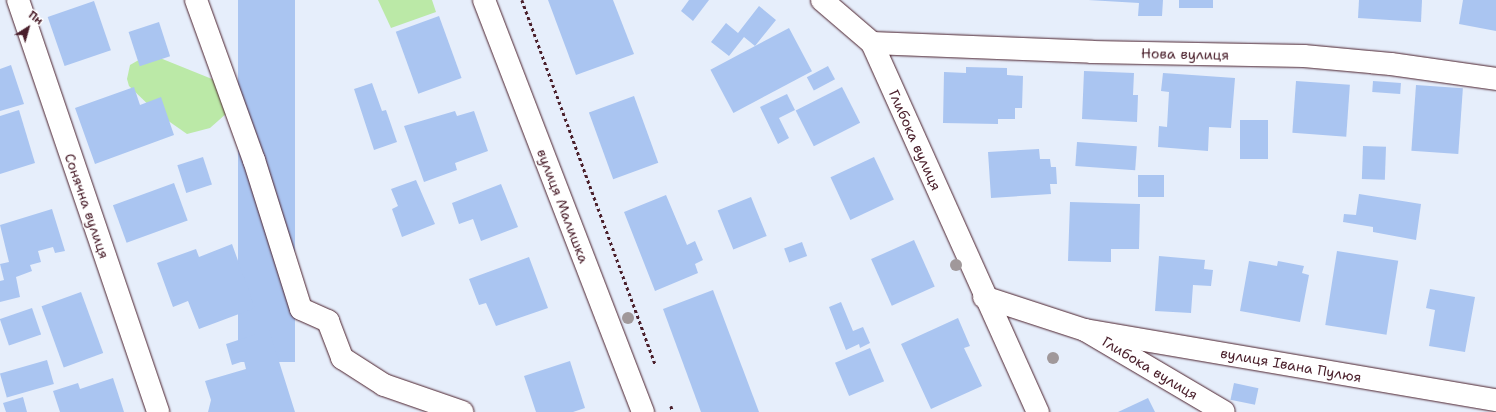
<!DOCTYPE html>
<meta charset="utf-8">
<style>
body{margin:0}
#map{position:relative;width:1496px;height:412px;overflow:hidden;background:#e6eefb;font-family:"Shantell Sans",sans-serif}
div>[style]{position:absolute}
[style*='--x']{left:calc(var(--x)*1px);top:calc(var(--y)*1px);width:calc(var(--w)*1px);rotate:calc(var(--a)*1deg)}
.green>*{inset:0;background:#bbe9a7}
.building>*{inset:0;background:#aac5f1;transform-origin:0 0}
.path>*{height:2.5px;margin-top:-1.25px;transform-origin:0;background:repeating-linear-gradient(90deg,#4a1f2b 0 3px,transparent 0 6px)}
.roads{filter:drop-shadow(0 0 1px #4a1f2b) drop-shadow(0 0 1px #4a1f2b)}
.minor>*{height:22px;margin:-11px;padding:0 11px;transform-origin:11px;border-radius:11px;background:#fff}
.trees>*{width:12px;height:12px;margin:-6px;border-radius:50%;background:#a0989a}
span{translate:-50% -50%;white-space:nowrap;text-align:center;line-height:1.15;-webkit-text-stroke:3px #fff;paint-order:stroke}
.street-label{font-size:14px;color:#4a1f2b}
.north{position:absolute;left:8px;top:8px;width:40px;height:40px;-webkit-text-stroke:3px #fff;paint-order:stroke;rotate:37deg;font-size:11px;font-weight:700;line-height:16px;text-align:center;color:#4a1f2b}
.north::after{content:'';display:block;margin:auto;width:14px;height:18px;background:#4a1f2b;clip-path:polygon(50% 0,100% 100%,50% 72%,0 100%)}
</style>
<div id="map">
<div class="green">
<i style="clip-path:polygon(378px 0,432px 0,436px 12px,391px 28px)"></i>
<i style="clip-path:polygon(144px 57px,160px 58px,212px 79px,230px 97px,227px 113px,210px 128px,187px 134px,157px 113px,129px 86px,127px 79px,130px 65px)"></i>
</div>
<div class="building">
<i style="left:238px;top:0;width:57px;height:362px"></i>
<i style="clip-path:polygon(548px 0,613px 0,634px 54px,576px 75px)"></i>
<i style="clip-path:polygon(689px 0,709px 0,693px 21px,681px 11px)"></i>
<i style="clip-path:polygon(1088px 0,1163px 0,1162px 16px,1138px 16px,1139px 3px)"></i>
<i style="left:1179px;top:0;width:34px;height:8px"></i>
<i style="clip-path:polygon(1359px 0,1422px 0,1421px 22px,1358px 18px)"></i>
<i style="clip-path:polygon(1463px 0,1496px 0,1496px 31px,1459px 24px)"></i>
<i style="left:94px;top:1px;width:52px;height:49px;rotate:71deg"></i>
<i style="clip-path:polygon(759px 6px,776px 20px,755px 46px,744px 37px,729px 56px,711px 42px,726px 23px,738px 33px)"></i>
<i style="left:439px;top:16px;width:66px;height:46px;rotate:70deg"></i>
<i style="left:159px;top:22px;width:36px;height:32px;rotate:72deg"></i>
<i style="left:789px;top:28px;width:49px;height:89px;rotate:62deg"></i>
<i style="clip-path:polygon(11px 65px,24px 104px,0 111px,0 69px)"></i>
<i style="left:828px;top:66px;width:15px;height:24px;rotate:62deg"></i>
<i style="clip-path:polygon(966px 67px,1007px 68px,1007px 75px,1023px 76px,1022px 108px,1015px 108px,1015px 119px,998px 119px,998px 124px,943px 123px,944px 72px,966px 73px)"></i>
<i style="clip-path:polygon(1084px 71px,1134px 73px,1133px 95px,1138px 95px,1137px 122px,1082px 119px)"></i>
<i style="clip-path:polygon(1163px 73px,1235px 78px,1231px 128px,1209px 127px,1208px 151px,1158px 147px,1159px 126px,1167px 127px,1169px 92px,1161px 91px)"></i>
<i style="left:1296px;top:81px;width:54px;height:52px;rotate:4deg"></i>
<i style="left:1373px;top:81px;width:28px;height:11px;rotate:4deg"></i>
<i style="clip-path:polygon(372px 83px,382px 111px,386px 110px,397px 142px,374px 150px,354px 89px)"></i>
<i style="left:1416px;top:85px;width:47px;height:66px;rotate:4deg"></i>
<i style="clip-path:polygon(134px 87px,140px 105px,161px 97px,174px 135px,95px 164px,75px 108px)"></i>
<i style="left:842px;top:87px;width:40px;height:52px;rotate:63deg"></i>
<i style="clip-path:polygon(787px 94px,795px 110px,779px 118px,789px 138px,778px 144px,760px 107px)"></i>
<i style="left:634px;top:96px;width:71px;height:48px;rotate:70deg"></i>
<i style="clip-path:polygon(19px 110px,35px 163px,0 174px,0 116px)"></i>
<i style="clip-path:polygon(455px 111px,457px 116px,474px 111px,488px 151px,455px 163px,457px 170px,424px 182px,404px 126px)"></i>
<i style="left:1240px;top:120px;width:28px;height:39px"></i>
<i style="left:1077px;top:142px;width:60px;height:24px;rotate:4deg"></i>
<i style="left:1363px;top:146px;width:23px;height:33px;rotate:2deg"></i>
<i style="clip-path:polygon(1039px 149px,1040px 159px,1050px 159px,1051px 167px,1056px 167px,1057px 184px,1050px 184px,1051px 194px,991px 198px,988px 152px)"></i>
<i style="left:203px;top:157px;width:29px;height:27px;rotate:72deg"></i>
<i style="left:874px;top:157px;width:47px;height:48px;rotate:65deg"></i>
<i style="left:1138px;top:175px;width:26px;height:22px"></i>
<i style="clip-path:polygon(416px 180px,435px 224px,402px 237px,392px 209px,398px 206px,391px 189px)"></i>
<i style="left:174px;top:183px;width:40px;height:65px;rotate:70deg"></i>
<i style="clip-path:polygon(501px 184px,518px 227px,481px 241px,473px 219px,459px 224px,452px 203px)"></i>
<i style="clip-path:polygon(1359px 194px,1421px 204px,1416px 240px,1373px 232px,1373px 227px,1343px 222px,1344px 214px,1356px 215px)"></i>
<i style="clip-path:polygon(666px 195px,687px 245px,695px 241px,703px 260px,695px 264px,698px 273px,655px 291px,624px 212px)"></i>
<i style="left:751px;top:197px;width:42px;height:36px;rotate:68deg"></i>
<i style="clip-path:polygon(1070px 202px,1140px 204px,1139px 249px,1111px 249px,1111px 262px,1068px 261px)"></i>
<i style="clip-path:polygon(52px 209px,65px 251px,55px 253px,53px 247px,38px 251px,41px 262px,30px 265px,32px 271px,16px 277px,20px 297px,0 302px,0 281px,4px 280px,0 264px,9px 262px,0 225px)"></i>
<i style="left:914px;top:240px;width:51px;height:47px;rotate:66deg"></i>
<i style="left:802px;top:242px;width:15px;height:19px;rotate:70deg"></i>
<i style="clip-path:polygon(232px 244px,255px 308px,199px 329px,188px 301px,173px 307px,157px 263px,196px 249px,199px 257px)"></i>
<i style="left:1337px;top:251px;width:62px;height:75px;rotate:9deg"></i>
<i style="clip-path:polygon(1159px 256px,1205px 260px,1204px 269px,1213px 270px,1211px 286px,1193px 285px,1191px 313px,1155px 311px)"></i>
<i style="clip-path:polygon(529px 257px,548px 308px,496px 326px,486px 303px,479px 305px,469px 279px)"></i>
<i style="clip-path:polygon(1249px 261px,1277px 266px,1278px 261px,1304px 266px,1302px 273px,1309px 275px,1300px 322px,1240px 311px)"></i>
<i style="clip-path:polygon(1430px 289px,1475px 297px,1465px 352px,1429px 346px,1435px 310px,1426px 308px)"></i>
<i style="clip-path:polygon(713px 290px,759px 412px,701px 412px,663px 309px)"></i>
<i style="left:81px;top:292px;width:65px;height:42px;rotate:70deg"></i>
<i style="clip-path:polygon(841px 302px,853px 331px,863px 327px,870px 343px,860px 348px,859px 344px,846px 350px,829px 307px)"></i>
<i style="left:32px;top:308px;width:28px;height:34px;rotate:71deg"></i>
<i style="clip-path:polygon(958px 318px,970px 346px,964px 348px,982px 386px,931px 409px,901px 344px)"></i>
<i style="clip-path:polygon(269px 330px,295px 412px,208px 412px,211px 400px,205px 381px,246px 369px,244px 361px,232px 365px,226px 344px)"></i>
<i style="left:870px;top:348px;width:36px;height:38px;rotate:67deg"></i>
<i style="left:47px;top:360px;width:25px;height:49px;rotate:74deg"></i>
<i style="clip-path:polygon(570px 361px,585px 408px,573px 412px,536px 412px,524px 376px)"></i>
<i style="clip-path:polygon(113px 378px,124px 412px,60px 412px,53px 391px,78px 383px,80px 389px)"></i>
<i style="left:1234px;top:383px;width:25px;height:17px;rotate:12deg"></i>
<i style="clip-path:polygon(23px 397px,27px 412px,6px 412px,3px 403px)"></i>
<i style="clip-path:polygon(1148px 398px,1155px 412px,1118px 412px)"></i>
</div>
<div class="path">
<i style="--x:522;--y:0;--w:388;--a:69.9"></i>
<i style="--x:671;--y:406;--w:6;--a:72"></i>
</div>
<div class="roads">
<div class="minor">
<i style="--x:18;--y:0;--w:435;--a:71.2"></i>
<i style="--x:196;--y:0;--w:170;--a:70.1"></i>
<i style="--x:254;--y:160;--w:156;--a:72.5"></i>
<i style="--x:301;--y:309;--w:30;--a:24"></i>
<i style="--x:328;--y:321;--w:40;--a:69"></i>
<i style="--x:342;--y:358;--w:50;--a:32.7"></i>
<i style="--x:384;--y:385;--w:83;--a:19.1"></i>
<i style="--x:484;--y:0;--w:442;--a:68.9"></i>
<i style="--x:822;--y:0;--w:66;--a:40.7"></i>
<i style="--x:872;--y:43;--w:405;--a:65.8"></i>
<i style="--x:872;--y:43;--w:220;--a:2.3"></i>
<i style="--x:1092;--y:52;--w:212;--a:1.1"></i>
<i style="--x:1304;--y:56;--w:87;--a:5.3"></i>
<i style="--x:1391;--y:64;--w:106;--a:8.1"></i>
<i style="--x:984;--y:297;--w:106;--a:18.1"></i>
<i style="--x:1085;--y:330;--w:161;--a:30.5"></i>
<i style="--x:1085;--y:330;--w:417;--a:9.7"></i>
</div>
</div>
<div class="trees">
<i style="left:956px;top:265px"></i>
<i style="left:628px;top:318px"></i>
<i style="left:1053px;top:358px"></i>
</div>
<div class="street-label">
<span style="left:1185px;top:54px;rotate:1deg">Нова вулиця</span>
<span style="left:915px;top:140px;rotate:66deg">Глибока вулиця</span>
<span style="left:87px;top:206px;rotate:71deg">Сонячна вулиця</span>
<span style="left:563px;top:206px;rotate:69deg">вулиця Малишка</span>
<span style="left:1291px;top:365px;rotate:10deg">вулиця Івана Пулюя</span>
<span style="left:1150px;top:368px;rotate:31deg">Глибока вулиця</span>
</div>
<div class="north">Пн</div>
</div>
